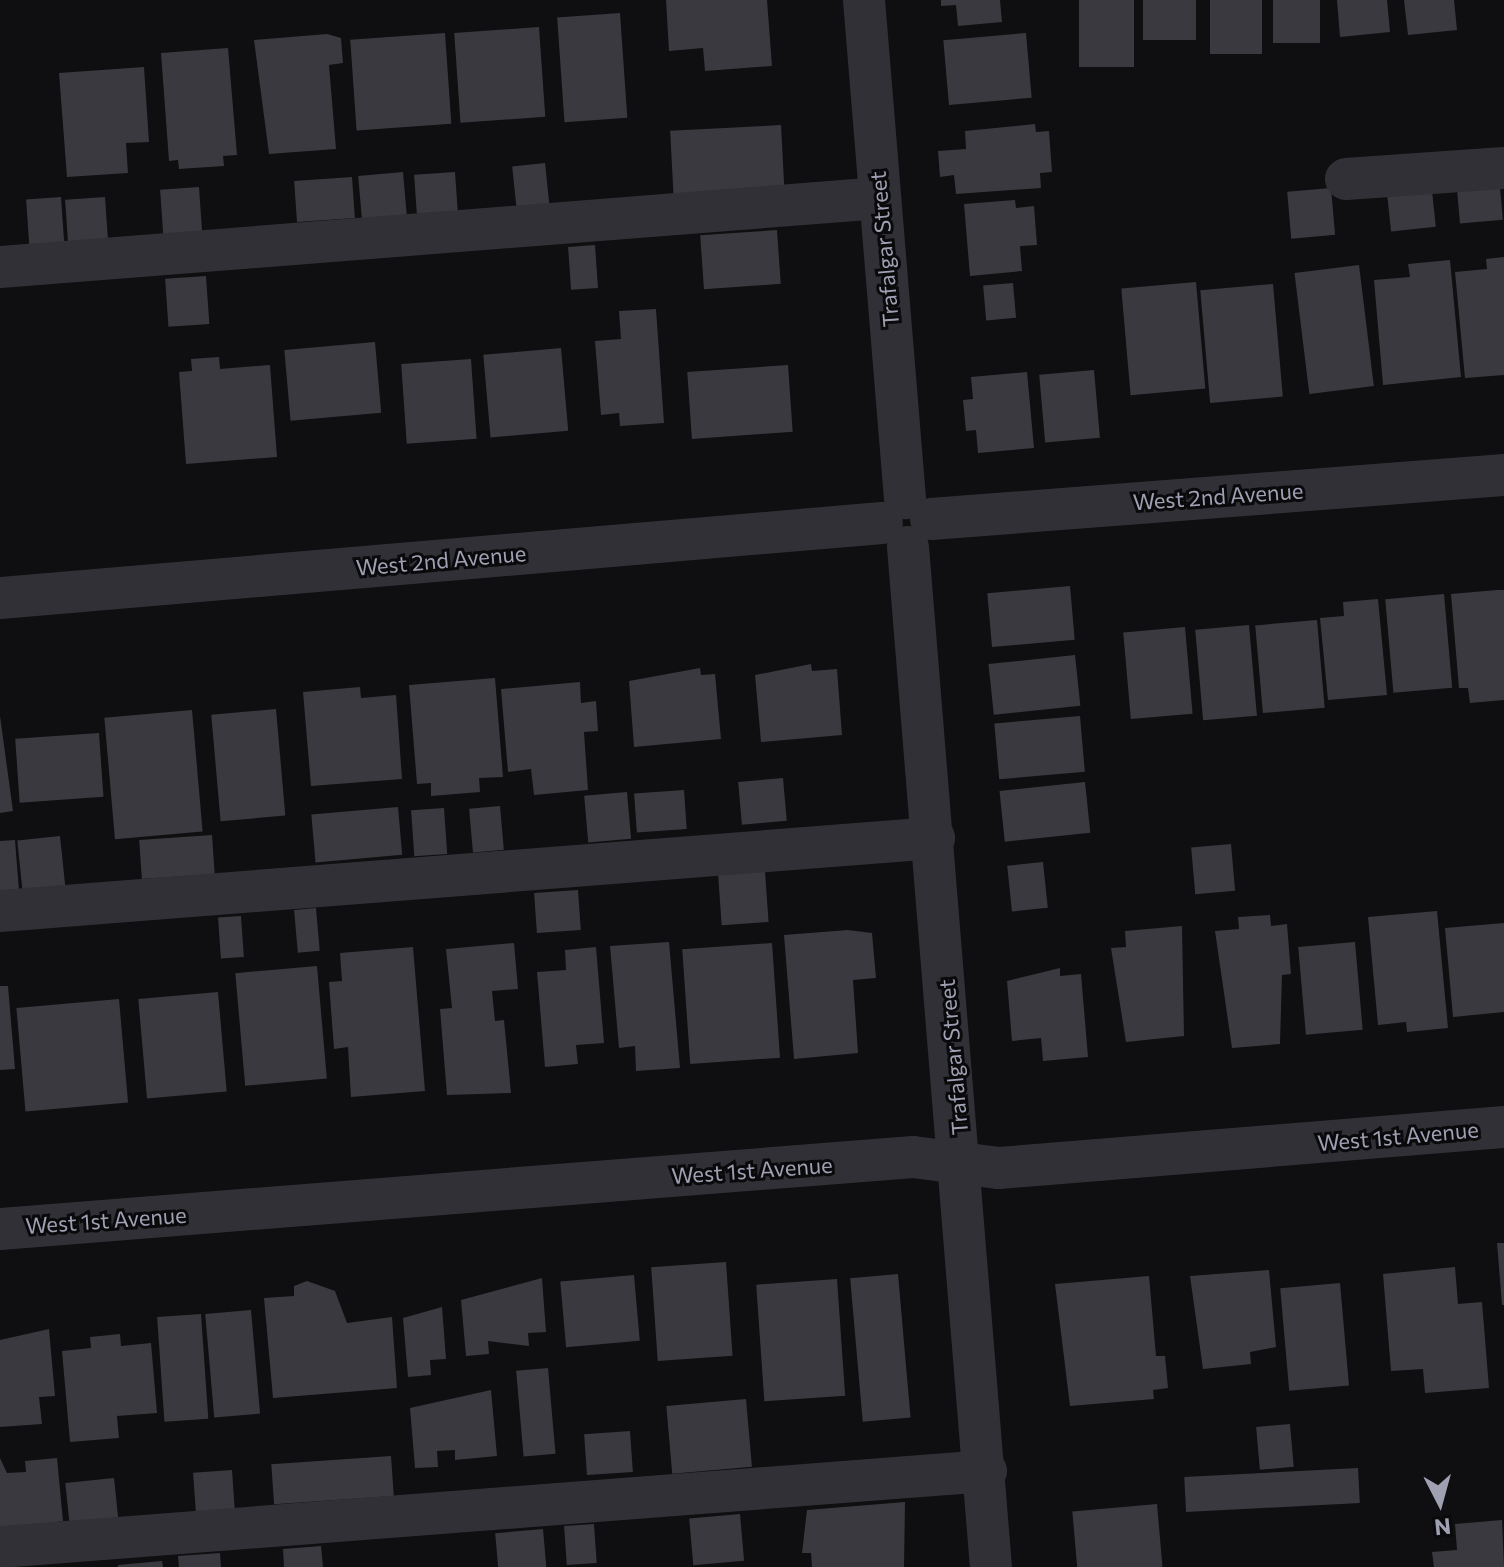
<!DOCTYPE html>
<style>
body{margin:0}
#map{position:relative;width:1504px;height:1567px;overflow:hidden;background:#0f0f11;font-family:Commissioner,sans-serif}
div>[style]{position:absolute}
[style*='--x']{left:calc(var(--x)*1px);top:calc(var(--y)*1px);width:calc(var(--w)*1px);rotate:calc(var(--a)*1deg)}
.building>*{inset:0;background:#39393f;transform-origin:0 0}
.minor>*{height:42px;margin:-21px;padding:0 21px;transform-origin:21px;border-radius:21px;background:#303036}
span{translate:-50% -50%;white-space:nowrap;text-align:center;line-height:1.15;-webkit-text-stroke:6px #0a0a0c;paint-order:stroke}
.street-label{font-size:22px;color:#9fa1b3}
.north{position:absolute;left:1400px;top:1463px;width:80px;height:80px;-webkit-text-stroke:6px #0a0a0c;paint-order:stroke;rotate:174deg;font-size:22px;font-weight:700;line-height:32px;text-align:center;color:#9fa1b3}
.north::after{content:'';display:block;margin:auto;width:28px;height:36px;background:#9fa1b3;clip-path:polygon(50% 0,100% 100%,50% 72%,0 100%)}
</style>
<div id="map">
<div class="building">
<i style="clip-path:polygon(666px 0,767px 0,772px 66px,705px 71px,703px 48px,669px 51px)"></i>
<i style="clip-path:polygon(941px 0,1000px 0,1002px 22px,958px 26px,956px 5px,941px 6px)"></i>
<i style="left:1079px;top:0;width:55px;height:67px"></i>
<i style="left:1143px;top:0;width:53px;height:40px"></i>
<i style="left:1210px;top:0;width:52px;height:54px"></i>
<i style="left:1273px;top:0;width:47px;height:43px"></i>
<i style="clip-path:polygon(1337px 0,1387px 0,1390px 32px,1340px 37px)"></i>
<i style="clip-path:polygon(1404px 0,1454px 0,1457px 30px,1408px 35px)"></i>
<i style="left:620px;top:13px;width:105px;height:63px;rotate:86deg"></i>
<i style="left:539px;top:27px;width:90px;height:85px;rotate:86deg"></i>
<i style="left:445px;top:33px;width:91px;height:95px;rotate:86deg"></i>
<i style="left:1026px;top:33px;width:65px;height:83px;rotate:85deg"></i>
<i style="clip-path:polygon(327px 34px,341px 38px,343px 63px,329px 65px,336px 149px,269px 154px,254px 40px)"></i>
<i style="clip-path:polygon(228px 48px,237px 155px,223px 156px,224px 166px,179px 169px,178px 160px,169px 161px,161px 53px)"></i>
<i style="clip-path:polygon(144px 67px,149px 142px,126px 143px,128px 173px,67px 177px,59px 73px)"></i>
<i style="clip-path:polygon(1035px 124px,1036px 132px,1049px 131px,1052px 172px,1040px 173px,1041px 188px,956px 194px,954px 175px,940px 177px,938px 151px,966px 149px,965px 131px)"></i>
<i style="left:781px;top:125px;width:67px;height:111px;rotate:87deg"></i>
<i style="left:545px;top:163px;width:41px;height:33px;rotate:84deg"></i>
<i style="left:403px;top:172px;width:47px;height:45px;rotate:85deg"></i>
<i style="left:455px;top:172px;width:39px;height:41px;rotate:86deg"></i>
<i style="left:1499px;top:176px;width:44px;height:43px;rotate:85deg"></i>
<i style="left:352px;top:177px;width:41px;height:58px;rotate:86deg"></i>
<i style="left:1431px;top:181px;width:46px;height:45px;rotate:84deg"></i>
<i style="left:199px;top:187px;width:46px;height:39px;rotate:86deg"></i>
<i style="left:1331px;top:188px;width:47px;height:44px;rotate:85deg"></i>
<i style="left:61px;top:197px;width:45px;height:35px;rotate:86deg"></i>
<i style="left:105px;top:197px;width:43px;height:40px;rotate:86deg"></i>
<i style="clip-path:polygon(1015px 200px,1016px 208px,1034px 206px,1037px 245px,1020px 246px,1022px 271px,970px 276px,964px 204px)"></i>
<i style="left:777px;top:230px;width:54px;height:77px;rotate:86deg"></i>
<i style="left:595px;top:245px;width:43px;height:27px;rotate:86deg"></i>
<i style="clip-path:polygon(1504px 257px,1504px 375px,1465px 378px,1455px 272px,1487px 269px,1486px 259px)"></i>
<i style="clip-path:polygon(1450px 260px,1461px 377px,1383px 385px,1374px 280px,1410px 277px,1408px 264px)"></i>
<i style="left:1359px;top:265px;width:122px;height:65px;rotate:83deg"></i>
<i style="left:206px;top:276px;width:48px;height:41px;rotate:86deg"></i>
<i style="left:1196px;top:282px;width:107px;height:75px;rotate:85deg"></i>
<i style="left:1013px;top:283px;width:35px;height:30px;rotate:85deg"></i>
<i style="left:1273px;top:284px;width:113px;height:73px;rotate:85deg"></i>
<i style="clip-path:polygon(656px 309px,664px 423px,620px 426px,619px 413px,601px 415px,595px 341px,621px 339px,619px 311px)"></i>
<i style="left:375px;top:342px;width:71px;height:91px;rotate:85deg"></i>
<i style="left:561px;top:348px;width:83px;height:78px;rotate:85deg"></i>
<i style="clip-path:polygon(219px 357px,220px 369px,270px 365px,277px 457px,186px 464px,179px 372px,192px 371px,191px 359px)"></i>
<i style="left:471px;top:359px;width:80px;height:70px;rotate:86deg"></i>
<i style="left:788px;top:365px;width:67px;height:101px;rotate:86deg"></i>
<i style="left:1094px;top:370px;width:68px;height:55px;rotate:85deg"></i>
<i style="clip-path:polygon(1027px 372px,1034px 448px,978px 453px,976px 430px,966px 431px,963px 400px,973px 399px,971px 377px)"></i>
<i style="left:1070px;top:586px;width:54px;height:83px;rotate:85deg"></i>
<i style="clip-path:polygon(1497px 590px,1504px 590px,1504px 700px,1470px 703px,1468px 688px,1459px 688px,1451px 594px)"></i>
<i style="left:1444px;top:594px;width:94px;height:59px;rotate:85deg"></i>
<i style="clip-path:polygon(1378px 599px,1387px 695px,1328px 700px,1320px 618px,1344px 616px,1343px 602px)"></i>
<i style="left:1317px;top:620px;width:88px;height:62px;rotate:85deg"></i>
<i style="left:1249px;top:625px;width:91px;height:54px;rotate:85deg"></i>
<i style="left:1185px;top:627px;width:87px;height:62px;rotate:85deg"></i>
<i style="left:1075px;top:655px;width:51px;height:87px;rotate:84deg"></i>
<i style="clip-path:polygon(811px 664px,812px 671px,837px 669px,842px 735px,761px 742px,755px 675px)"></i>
<i style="clip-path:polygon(700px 668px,701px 675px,715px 674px,721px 739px,634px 747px,629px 681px)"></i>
<i style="clip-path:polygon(495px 678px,503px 777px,479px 778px,480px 792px,431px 796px,431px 783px,417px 784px,409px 685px)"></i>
<i style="clip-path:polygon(580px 682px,581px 703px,596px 701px,598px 731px,584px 732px,588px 790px,534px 795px,531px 769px,508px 772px,501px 689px)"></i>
<i style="clip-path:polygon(360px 687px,361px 698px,396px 695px,402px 779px,311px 786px,303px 692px)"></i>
<i style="left:276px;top:709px;width:107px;height:65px;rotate:85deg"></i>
<i style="left:192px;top:710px;width:122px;height:88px;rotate:85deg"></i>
<i style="clip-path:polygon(0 716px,13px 811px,0 813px)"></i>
<i style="left:1080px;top:716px;width:56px;height:86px;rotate:85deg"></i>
<i style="left:99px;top:733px;width:64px;height:84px;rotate:86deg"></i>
<i style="left:783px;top:778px;width:43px;height:45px;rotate:85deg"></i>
<i style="left:1085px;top:782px;width:51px;height:86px;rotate:84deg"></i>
<i style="left:684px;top:790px;width:39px;height:50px;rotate:86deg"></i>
<i style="left:627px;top:792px;width:47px;height:43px;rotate:85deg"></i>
<i style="left:500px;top:806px;width:44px;height:31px;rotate:85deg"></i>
<i style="left:398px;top:807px;width:48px;height:87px;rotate:85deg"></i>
<i style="left:444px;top:808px;width:46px;height:33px;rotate:86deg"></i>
<i style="left:212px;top:835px;width:39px;height:73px;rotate:86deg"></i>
<i style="left:60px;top:836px;width:50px;height:43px;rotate:84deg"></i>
<i style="clip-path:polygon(15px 840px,19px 891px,0 893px,0 841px)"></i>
<i style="left:1231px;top:844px;width:47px;height:40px;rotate:85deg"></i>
<i style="left:1043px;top:862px;width:46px;height:36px;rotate:84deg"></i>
<i style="left:765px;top:871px;width:51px;height:47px;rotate:86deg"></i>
<i style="left:578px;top:890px;width:40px;height:44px;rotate:86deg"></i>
<i style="left:316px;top:908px;width:43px;height:22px;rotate:85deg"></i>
<i style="clip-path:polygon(1437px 911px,1448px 1028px,1407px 1032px,1406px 1022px,1378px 1025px,1368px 917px)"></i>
<i style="clip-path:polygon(1270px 915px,1271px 926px,1287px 924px,1291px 974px,1282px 975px,1280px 1044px,1232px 1048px,1215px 931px,1239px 929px,1238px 917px)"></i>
<i style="left:241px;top:916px;width:41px;height:23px;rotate:86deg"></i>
<i style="clip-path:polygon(1504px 923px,1504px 1012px,1453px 1017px,1445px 928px)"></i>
<i style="clip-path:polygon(1182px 926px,1184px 1036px,1126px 1042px,1111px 948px,1126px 947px,1125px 931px)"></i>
<i style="clip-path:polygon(848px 930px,872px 933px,876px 978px,853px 980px,858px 1053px,794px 1059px,784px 935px)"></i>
<i style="clip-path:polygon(669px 942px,680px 1068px,636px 1071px,635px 1046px,619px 1048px,610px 946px)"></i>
<i style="left:1355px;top:942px;width:88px;height:57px;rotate:85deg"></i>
<i style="clip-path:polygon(514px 943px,518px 989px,492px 991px,495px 1021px,504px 1020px,511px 1093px,447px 1095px,440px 1009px,452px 1008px,446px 949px)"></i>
<i style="left:772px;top:943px;width:115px;height:90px;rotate:86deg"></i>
<i style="clip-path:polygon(413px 947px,425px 1091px,351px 1097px,348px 1047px,334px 1049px,329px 982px,342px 981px,340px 953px)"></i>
<i style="clip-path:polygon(596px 947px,604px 1043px,576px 1045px,578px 1064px,545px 1067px,537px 972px,566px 970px,565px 950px)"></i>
<i style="left:317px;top:966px;width:113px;height:82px;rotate:85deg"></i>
<i style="clip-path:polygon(1060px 968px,1060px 976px,1081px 974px,1088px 1057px,1043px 1061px,1041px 1038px,1012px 1041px,1007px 981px)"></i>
<i style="clip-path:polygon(0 986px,8px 986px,15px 1069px,0 1070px)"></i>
<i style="left:218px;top:992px;width:100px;height:80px;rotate:85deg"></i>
<i style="left:119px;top:999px;width:104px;height:103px;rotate:85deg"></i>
<i style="clip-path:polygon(1497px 1243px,1504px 1243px,1504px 1305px,1502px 1305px)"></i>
<i style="left:726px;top:1262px;width:94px;height:75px;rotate:86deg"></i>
<i style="clip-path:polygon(1455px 1267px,1458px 1304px,1482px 1302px,1489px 1388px,1425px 1393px,1423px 1369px,1391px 1371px,1383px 1274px)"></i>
<i style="clip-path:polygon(1269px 1270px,1276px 1347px,1250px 1352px,1251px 1364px,1203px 1369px,1190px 1276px)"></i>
<i style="left:898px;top:1274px;width:144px;height:48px;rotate:85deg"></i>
<i style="left:634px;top:1275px;width:66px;height:74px;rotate:85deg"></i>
<i style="clip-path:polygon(1149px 1276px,1156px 1356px,1165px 1356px,1168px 1388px,1153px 1390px,1154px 1399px,1070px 1406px,1055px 1284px)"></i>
<i style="clip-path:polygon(542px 1278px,546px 1332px,528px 1333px,529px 1346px,488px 1341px,489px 1354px,466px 1356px,461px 1300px)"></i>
<i style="left:837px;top:1279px;width:117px;height:81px;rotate:86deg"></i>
<i style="clip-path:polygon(307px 1281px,335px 1291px,347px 1323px,392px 1317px,397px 1388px,273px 1398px,264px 1298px,294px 1296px,294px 1286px)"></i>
<i style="left:1340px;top:1283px;width:103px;height:60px;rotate:85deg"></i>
<i style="clip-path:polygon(442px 1307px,446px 1359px,430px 1360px,431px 1375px,408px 1377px,403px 1318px)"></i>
<i style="left:251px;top:1310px;width:104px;height:46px;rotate:85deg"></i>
<i style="left:201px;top:1314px;width:105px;height:44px;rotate:86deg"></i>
<i style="clip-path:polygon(49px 1329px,55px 1396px,39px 1397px,42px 1424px,0 1427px,0 1340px)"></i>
<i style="clip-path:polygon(120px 1334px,121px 1346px,151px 1343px,157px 1413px,117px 1416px,119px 1438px,70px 1442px,62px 1351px,91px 1348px,90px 1337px)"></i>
<i style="left:548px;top:1368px;width:86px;height:32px;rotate:85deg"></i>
<i style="clip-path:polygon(491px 1390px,497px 1456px,455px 1460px,455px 1450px,437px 1451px,438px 1467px,415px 1468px,410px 1408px)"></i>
<i style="left:746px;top:1399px;width:68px;height:80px;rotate:85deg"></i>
<i style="left:1290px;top:1424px;width:43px;height:34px;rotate:85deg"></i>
<i style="left:630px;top:1431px;width:41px;height:46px;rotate:86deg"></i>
<i style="left:391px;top:1456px;width:40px;height:120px;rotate:86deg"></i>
<i style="clip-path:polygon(0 1458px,7px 1473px,26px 1472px,25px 1461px,57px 1458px,63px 1521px,0 1531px)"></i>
<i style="left:1358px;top:1468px;width:35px;height:174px;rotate:87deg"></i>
<i style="left:232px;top:1470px;width:40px;height:39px;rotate:86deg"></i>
<i style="left:114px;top:1478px;width:41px;height:49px;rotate:84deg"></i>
<i style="clip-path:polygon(905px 1502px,904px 1567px,812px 1567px,811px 1553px,802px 1553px,807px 1510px)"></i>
<i style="left:1157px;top:1504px;width:63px;height:85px;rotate:85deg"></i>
<i style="left:740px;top:1514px;width:47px;height:51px;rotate:85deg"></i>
<i style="clip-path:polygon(1502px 1520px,1504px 1567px,1434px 1567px,1432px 1552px,1457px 1550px,1455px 1524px)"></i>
<i style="left:594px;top:1524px;width:39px;height:30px;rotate:86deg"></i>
<i style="left:543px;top:1529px;width:38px;height:48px;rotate:85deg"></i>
<i style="clip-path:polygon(321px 1546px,323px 1567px,284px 1567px,283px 1549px)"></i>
<i style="clip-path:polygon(220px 1553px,221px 1567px,179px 1567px,178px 1556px)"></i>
<i style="clip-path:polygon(162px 1561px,163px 1567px,118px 1567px,118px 1565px)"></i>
</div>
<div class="minor">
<i style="--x:864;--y:0;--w:500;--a:85.3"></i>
<i style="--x:1346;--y:179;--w:158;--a:-4"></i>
<i style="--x:0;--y:267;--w:883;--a:-4.48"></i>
<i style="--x:931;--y:519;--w:575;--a:-4.39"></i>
<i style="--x:908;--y:547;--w:1023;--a:85.35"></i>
<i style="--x:0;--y:598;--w:885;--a:-4.86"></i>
<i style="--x:0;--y:911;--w:937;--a:-4.47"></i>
<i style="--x:0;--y:1229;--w:916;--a:-4.51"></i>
<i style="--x:913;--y:1157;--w:87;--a:7.3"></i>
<i style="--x:999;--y:1168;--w:507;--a:-4.64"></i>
<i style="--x:0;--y:1547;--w:989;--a:-4.41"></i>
</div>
<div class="street-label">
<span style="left:884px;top:249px;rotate:-95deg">Trafalgar Street</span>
<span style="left:1218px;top:496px;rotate:-4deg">West 2nd Avenue</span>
<span style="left:441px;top:560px;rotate:-5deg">West 2nd Avenue</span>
<span style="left:953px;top:1057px;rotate:-95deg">Trafalgar Street</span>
<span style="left:1398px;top:1136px;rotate:-5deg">West 1st Avenue</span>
<span style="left:752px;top:1170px;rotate:-4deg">West 1st Avenue</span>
<span style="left:106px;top:1220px;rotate:-4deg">West 1st Avenue</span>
</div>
<div class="north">N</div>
</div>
